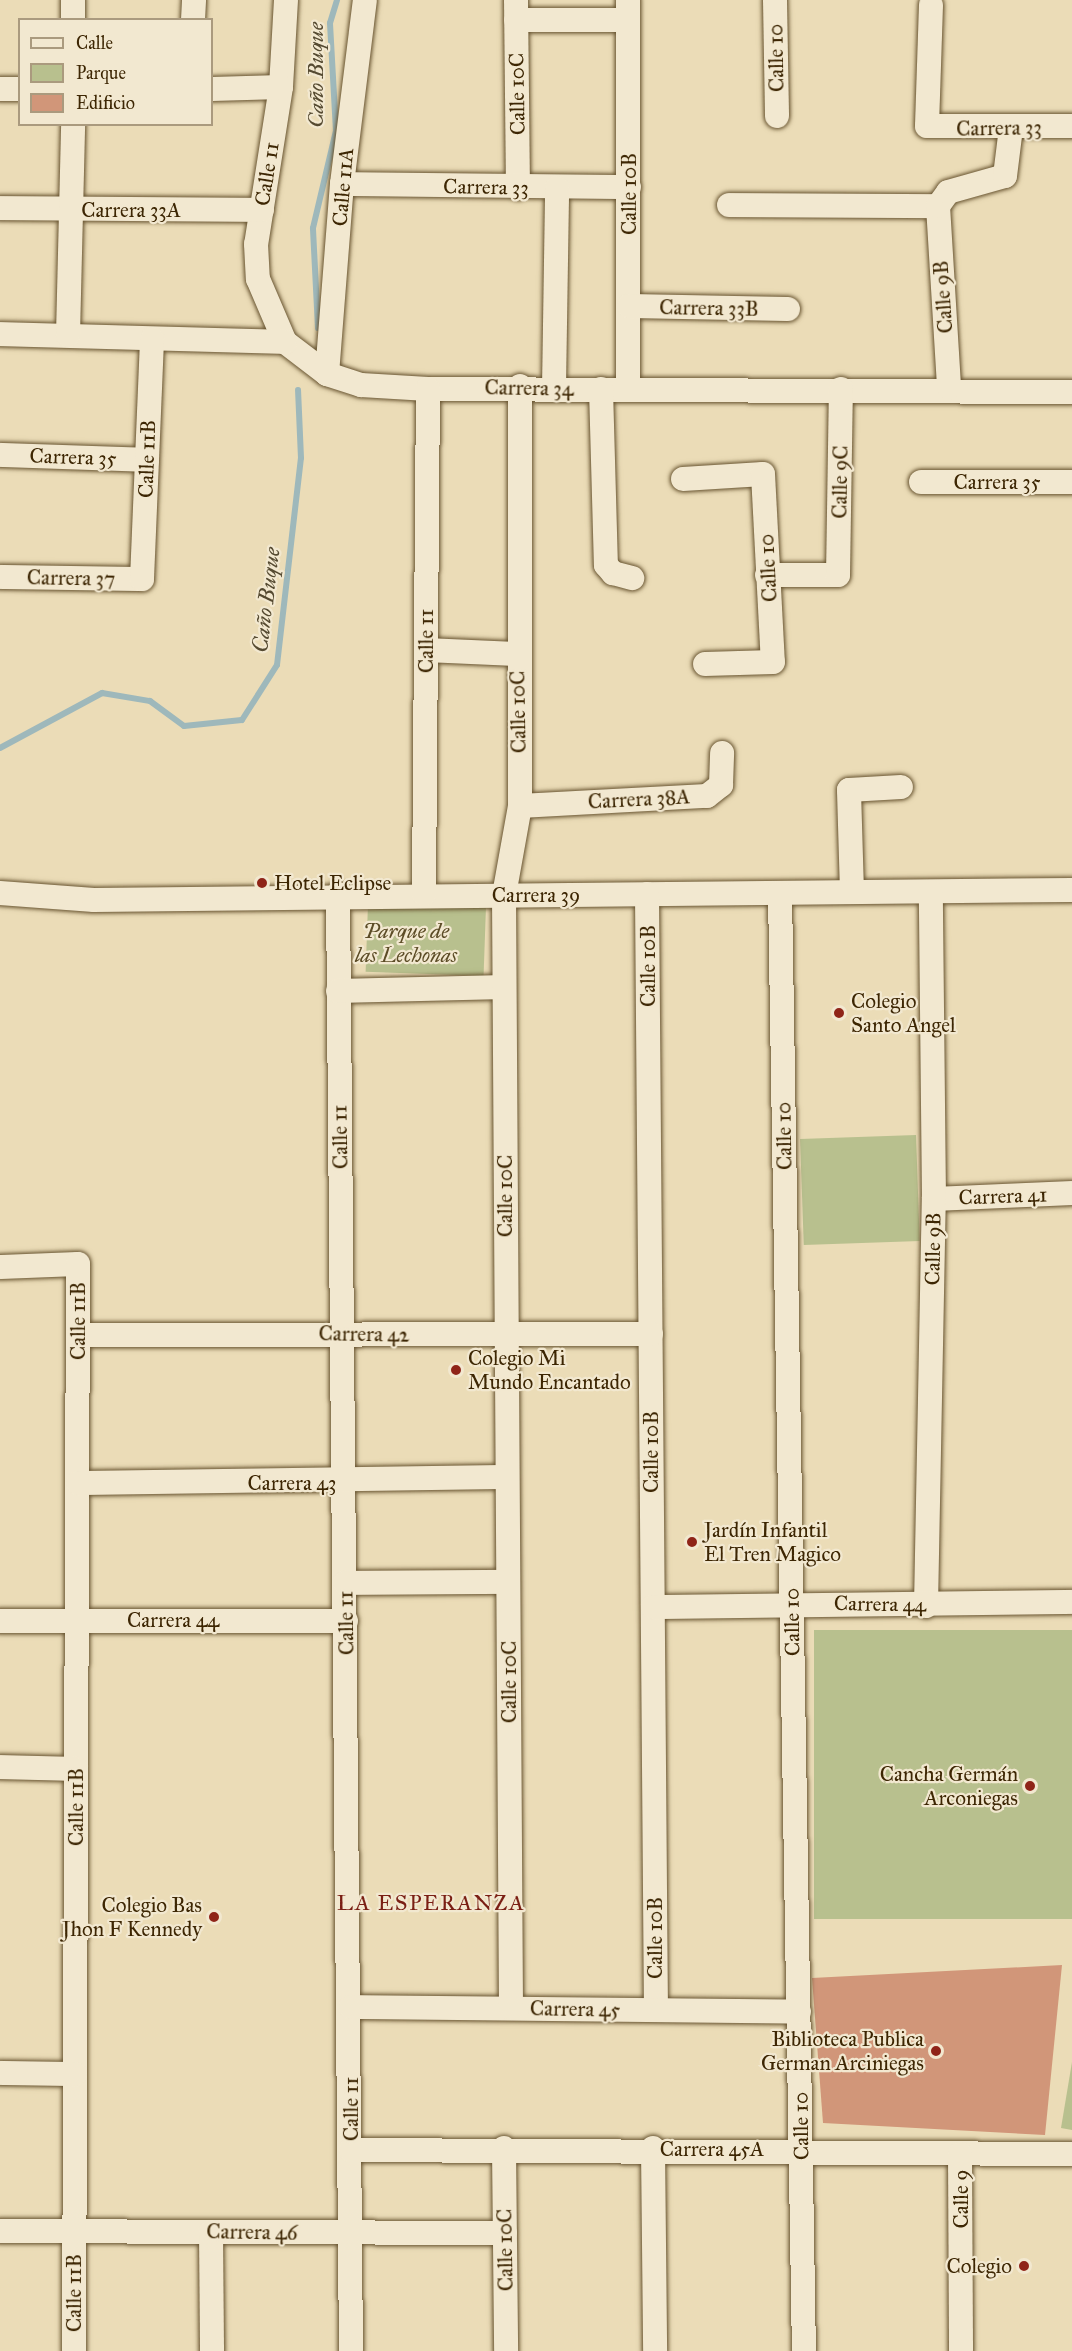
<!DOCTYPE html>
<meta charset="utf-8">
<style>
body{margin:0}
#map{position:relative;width:1072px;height:2351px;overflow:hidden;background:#ebdcb7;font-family:"IM FELL Great Primer",serif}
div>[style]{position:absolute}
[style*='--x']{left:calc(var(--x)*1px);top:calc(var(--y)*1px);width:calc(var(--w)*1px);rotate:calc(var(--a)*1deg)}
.green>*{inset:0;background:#b8c08e;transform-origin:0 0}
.stream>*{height:6px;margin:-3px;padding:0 3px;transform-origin:3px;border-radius:3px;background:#9eb8bb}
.building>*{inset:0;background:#d19679}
.roads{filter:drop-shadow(0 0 2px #685430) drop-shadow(0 0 2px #685430)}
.minor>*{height:24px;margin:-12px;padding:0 12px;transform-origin:12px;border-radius:12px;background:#f2e8d0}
.dots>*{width:16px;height:16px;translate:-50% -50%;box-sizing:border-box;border:3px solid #f2e8d0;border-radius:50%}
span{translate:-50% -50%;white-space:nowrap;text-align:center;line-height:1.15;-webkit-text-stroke:4.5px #f2e8d0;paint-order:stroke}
.street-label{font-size:21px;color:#3d2603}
.poi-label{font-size:21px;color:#3d2603}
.left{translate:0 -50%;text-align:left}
.right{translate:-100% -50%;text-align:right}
.park-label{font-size:21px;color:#5c4c26;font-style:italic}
.water-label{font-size:22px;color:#554a31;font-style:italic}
.neighbourhood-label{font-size:22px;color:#7a1f14;letter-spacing:1.5px}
.legend{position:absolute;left:18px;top:18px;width:195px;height:108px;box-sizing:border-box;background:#f2e8d0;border:2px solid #aa9a7e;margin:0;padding:8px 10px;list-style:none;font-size:18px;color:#3d2603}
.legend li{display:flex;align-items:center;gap:12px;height:30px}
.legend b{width:30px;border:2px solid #aa9a7e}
</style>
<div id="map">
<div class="green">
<i style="left:486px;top:906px;width:70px;height:118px;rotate:92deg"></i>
<i style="left:916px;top:1135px;width:106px;height:116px;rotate:88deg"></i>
<i style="left:814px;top:1630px;width:258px;height:289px"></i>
<i style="clip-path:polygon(1072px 2062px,1072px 2130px,1061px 2128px)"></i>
</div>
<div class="stream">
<i style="--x:318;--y:328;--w:100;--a:-92.9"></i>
<i style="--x:313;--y:228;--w:100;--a:-76.7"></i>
<i style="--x:336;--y:131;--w:108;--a:-93.2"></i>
<i style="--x:330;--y:23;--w:24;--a:-73"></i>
<i style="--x:0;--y:748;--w:116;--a:-28.3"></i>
<i style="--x:102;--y:693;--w:49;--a:9.5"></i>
<i style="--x:150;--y:701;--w:42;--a:36.3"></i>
<i style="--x:184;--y:726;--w:58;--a:-5.9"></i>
<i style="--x:242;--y:720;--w:65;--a:-57.5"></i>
<i style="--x:277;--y:665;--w:208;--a:-83.4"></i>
<i style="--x:301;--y:458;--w:68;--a:-92.5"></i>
</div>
<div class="building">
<i style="clip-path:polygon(1062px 1965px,1045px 2135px,823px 2123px,812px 1978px)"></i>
</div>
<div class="roads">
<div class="minor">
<i style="--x:73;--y:0;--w:20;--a:90"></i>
<i style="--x:286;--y:0;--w:87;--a:93.3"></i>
<i style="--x:281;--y:87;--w:159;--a:99"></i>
<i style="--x:256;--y:244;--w:35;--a:87"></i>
<i style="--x:258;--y:279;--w:69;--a:66.8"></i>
<i style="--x:285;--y:342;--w:53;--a:37.3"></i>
<i style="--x:327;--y:374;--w:36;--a:18"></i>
<i style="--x:361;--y:385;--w:67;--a:3.4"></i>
<i style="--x:428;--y:389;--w:644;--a:0.27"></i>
<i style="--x:516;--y:0;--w:188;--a:89.4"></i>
<i style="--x:628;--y:0;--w:388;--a:90"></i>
<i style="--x:775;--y:0;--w:116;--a:89"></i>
<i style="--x:931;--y:5;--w:121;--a:91.9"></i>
<i style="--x:927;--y:126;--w:145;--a:0"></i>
<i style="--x:193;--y:20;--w:20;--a:-87"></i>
<i style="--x:516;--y:20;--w:111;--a:0"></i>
<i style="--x:0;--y:89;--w:20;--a:0"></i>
<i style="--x:212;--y:89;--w:69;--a:-1.7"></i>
<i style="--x:342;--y:184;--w:287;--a:0.6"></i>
<i style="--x:729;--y:205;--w:209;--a:0.3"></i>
<i style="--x:938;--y:206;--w:182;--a:86.5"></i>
<i style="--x:938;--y:206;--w:17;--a:-54"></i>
<i style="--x:948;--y:192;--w:59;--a:-15.7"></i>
<i style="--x:1005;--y:176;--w:48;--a:-82.9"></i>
<i style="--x:0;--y:208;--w:262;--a:0.4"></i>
<i style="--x:629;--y:306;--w:159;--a:1.1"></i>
<i style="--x:0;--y:334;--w:285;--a:1.6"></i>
<i style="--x:68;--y:335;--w:211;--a:-88.6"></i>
<i style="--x:327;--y:374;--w:191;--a:-85.5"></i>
<i style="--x:342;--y:184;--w:185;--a:-82.9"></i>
<i style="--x:554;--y:388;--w:200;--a:-89.1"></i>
<i style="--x:601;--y:389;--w:176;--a:88.4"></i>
<i style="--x:606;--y:565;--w:11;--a:49"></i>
<i style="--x:613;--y:573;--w:20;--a:15"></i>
<i style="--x:0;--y:455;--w:147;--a:1.9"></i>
<i style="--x:683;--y:479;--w:80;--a:-3.6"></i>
<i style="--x:763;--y:474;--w:188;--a:87"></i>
<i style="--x:773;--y:662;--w:68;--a:178.3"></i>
<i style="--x:921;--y:482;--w:151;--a:0"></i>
<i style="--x:767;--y:575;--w:71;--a:0"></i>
<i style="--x:838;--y:575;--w:186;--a:-89.1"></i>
<i style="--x:0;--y:577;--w:142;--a:0.8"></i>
<i style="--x:142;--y:579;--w:240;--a:-87.6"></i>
<i style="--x:426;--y:650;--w:90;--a:2.5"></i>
<i style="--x:520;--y:806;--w:187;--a:-3.1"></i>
<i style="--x:707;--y:796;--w:18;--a:-38"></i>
<i style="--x:721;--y:785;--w:32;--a:-88"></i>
<i style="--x:852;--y:892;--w:102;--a:-91.7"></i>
<i style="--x:849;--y:790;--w:52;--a:-3.3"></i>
<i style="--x:0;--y:893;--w:94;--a:4.3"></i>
<i style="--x:94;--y:900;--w:978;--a:-0.59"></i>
<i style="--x:780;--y:893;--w:1458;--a:89.06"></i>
<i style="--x:338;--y:894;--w:1457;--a:89.49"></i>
<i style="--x:424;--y:894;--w:505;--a:-89.55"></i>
<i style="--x:647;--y:894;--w:1116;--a:89.54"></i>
<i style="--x:338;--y:991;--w:166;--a:-1.4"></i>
<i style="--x:934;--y:1199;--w:138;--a:-2.5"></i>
<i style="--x:0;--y:1267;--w:78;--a:-2.2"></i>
<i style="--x:78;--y:1264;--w:1087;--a:90.21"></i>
<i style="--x:78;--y:1335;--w:573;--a:-0.1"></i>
<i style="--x:78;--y:1483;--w:429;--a:-0.8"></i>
<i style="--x:345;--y:1583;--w:163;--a:-0.4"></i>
<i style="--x:926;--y:1606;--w:407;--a:-88.9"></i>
<i style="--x:934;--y:1199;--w:307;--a:-90.6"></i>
<i style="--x:653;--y:1607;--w:419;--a:-0.7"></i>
<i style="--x:0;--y:1621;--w:346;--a:0"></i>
<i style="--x:0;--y:1767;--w:76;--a:1.5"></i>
<i style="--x:351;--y:2007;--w:448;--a:0.6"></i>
<i style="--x:511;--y:2008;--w:1113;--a:-90.36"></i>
<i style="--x:504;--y:895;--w:90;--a:-79.8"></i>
<i style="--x:520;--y:806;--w:420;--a:-90"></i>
<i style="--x:0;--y:2073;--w:75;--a:0.8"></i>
<i style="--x:504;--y:2148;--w:203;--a:89.4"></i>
<i style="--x:653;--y:2148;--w:203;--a:89.4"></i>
<i style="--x:351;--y:2150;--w:721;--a:0.32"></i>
<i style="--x:960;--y:2154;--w:197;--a:89.7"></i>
<i style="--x:0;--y:2231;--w:505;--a:0.23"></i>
<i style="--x:211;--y:2232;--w:119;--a:89.5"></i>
</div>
</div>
<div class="dots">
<i style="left:262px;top:883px;background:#8f2418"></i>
<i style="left:839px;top:1013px;background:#8f2418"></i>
<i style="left:456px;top:1370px;background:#8f2418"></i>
<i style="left:692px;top:1542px;background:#8f2418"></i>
<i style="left:1030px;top:1786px;background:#8f2418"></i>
<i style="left:214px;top:1917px;background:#8f2418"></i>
<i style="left:936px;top:2051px;background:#8f2418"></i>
<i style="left:1024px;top:2266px;background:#8f2418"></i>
</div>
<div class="street-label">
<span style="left:776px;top:58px;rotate:-91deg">Calle 10</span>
<span style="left:517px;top:94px;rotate:-91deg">Calle 10C</span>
<span style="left:999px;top:128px;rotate:-1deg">Carrera 33</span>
<span style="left:267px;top:174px;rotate:-81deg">Calle 11</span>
<span style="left:343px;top:187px;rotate:-85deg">Calle 11A</span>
<span style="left:486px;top:187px;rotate:1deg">Carrera 33</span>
<span style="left:629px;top:194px;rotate:-90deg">Calle 10B</span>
<span style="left:131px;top:210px">Carrera 33A</span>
<span style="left:943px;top:297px;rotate:-94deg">Calle 9B</span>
<span style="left:709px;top:308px;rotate:1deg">Carrera 33B</span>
<span style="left:529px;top:388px;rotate:1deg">Carrera 34</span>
<span style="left:73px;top:457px;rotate:2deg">Carrera 35</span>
<span style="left:147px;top:459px;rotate:-88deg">Calle 11B</span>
<span style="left:840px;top:482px;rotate:-89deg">Calle 9C</span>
<span style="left:997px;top:482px">Carrera 35</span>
<span style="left:768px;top:568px;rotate:-93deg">Calle 10</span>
<span style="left:71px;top:578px;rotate:1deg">Carrera 37</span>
<span style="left:426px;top:641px;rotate:-90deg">Calle 11</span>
<span style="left:518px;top:712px;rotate:-91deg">Calle 10C</span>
<span style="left:639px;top:799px;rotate:-3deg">Carrera 38A</span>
<span style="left:536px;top:895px">Carrera 39</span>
<span style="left:648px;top:966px;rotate:-90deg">Calle 10B</span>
<span style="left:784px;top:1136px;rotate:-91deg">Calle 10</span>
<span style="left:340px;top:1137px;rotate:-91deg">Calle 11</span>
<span style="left:505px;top:1196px;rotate:-90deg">Calle 10C</span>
<span style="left:1003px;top:1196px;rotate:-2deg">Carrera 41</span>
<span style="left:933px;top:1249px;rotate:-89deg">Calle 9B</span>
<span style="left:78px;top:1321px;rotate:-90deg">Calle 11B</span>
<span style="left:364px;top:1334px;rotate:1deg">Carrera 42</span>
<span style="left:651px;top:1452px;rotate:-90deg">Calle 10B</span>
<span style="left:292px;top:1483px">Carrera 43</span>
<span style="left:880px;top:1604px;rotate:1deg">Carrera 44</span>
<span style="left:173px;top:1620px">Carrera 44</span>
<span style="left:792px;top:1622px;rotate:-91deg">Calle 10</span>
<span style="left:346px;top:1623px;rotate:-91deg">Calle 11</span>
<span style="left:509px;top:1682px;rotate:-90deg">Calle 10C</span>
<span style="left:76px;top:1807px;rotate:-90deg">Calle 11B</span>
<span style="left:655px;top:1938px;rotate:-90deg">Calle 10B</span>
<span style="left:575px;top:2009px;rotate:1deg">Carrera 45</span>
<span style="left:351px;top:2109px;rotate:-90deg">Calle 11</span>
<span style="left:801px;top:2126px;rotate:-91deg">Calle 10</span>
<span style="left:712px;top:2149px">Carrera 45A</span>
<span style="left:961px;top:2199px;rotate:-90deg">Calle 9</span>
<span style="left:252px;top:2232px;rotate:1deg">Carrera 46</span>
<span style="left:505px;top:2250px;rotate:-91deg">Calle 10C</span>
<span style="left:74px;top:2293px;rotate:-90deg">Calle 11B</span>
</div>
<div class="poi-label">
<span class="left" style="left:274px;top:883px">Hotel Eclipse</span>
<span class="left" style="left:851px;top:1013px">Colegio<br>Santo Angel</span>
<span class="left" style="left:468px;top:1370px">Colegio Mi<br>Mundo Encantado</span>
<span class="left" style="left:704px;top:1542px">Jardín Infantil<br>El Tren Magico</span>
<span class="right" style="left:1018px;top:1786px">Cancha Germán<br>Arconiegas</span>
<span class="right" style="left:202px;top:1917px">Colegio Bas<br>Jhon F Kennedy</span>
<span class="right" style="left:924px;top:2051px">Biblioteca Publica<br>German Arciniegas</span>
<span class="right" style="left:1012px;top:2266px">Colegio</span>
</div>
<div class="park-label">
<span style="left:406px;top:943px">Parque de<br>las Lechonas</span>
</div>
<div class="water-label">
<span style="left:316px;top:75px;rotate:-90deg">Caño Buque</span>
<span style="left:266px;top:600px;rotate:-83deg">Caño Buque</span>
</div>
<div class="neighbourhood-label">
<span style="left:431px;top:1903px">LA ESPERANZA</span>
</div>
<ul class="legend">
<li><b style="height:8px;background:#f2e8d0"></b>Calle</li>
<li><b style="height:16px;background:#b8c08e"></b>Parque</li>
<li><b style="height:16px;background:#d19679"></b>Edificio</li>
</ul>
</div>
